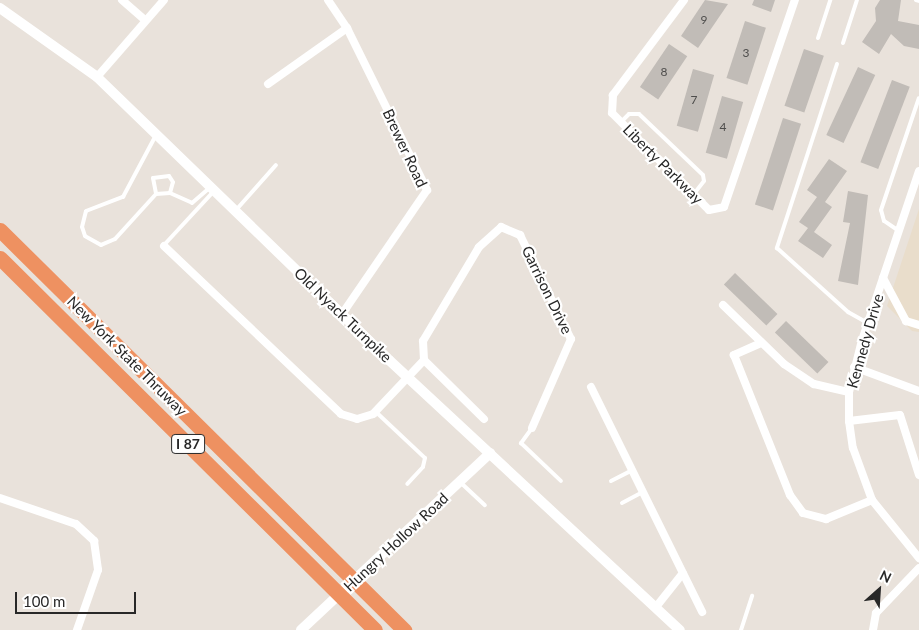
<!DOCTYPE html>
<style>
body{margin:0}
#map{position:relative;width:919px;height:630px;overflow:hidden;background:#e9e2db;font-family:Lato,sans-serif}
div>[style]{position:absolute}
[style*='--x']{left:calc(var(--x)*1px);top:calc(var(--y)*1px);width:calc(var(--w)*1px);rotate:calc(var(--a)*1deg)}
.education>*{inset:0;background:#e9ddcb}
.building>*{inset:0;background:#c1bcb7;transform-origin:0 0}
.service>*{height:4px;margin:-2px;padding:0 2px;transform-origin:2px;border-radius:2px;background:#fff}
.minor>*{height:8px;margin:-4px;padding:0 4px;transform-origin:4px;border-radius:4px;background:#fff}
.tertiary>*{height:10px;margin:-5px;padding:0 5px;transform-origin:5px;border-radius:5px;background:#fff}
.motorway>*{height:15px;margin:-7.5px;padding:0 7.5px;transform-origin:7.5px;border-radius:7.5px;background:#ee9161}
span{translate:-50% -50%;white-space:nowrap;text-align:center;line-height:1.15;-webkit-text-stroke:4.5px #fff;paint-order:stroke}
.number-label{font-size:12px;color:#4e4d4c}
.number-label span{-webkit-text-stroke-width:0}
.shield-label span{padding:1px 4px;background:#fff;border:1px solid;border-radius:4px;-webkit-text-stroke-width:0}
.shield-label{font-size:14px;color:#282828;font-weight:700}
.street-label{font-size:15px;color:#282828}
.north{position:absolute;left:854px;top:565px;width:50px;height:50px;-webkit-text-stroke:4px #fff;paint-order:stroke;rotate:26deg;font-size:14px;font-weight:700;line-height:20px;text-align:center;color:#282828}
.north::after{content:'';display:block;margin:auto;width:18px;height:22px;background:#282828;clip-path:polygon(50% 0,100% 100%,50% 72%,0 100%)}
.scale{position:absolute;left:15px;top:592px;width:121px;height:22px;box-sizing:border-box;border:2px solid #282828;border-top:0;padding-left:6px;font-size:15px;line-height:18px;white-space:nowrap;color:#282828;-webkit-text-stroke:4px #fff;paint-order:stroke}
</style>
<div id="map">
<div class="education">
<i style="clip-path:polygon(919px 209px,919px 332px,912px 331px,887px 306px)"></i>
</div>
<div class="building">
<i style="clip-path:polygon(705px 0,728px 4px,698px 48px,681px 36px)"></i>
<i style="clip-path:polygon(754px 0,775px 0,771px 12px,752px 5px)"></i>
<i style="clip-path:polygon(901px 0,898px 21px,919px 25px,919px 49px,904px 46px,891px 34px,879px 54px,862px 42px,876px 21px,875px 8px,880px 0)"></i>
<i style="left:745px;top:21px;width:22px;height:60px;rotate:18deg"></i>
<i style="left:669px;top:44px;width:22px;height:52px;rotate:34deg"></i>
<i style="left:804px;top:49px;width:21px;height:60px;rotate:19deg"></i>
<i style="left:858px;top:67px;width:19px;height:75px;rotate:25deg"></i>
<i style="left:693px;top:69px;width:22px;height:59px;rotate:16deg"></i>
<i style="left:892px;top:80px;width:19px;height:88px;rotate:21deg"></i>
<i style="left:722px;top:96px;width:22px;height:59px;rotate:16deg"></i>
<i style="left:783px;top:118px;width:19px;height:91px;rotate:18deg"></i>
<i style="clip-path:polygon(829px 159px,847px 171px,825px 202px,832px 207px,814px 232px,832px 245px,823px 258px,798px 241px,808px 228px,799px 222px,817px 197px,807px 190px)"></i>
<i style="clip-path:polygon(848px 191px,868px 195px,858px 285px,838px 281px,850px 223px,843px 222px)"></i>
<i style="left:735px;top:273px;width:59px;height:16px;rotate:44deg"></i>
<i style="left:786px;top:321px;width:59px;height:16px;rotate:44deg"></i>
</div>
<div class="service">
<i style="--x:916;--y:0;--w:3;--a:18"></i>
<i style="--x:818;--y:38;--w:40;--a:-72"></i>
<i style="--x:843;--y:43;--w:45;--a:-72"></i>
<i style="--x:837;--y:64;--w:194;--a:108.1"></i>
<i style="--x:777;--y:248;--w:96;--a:42"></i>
<i style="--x:848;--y:312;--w:23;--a:29"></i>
<i style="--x:621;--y:122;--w:11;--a:-45"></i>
<i style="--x:629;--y:114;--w:10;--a:0"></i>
<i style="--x:639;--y:114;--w:88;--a:43.6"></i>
<i style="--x:703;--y:175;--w:6;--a:81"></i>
<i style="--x:704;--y:181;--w:16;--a:128"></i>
<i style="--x:170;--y:193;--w:24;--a:24"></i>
<i style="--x:192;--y:203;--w:23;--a:-41"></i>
<i style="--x:156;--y:194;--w:14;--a:-4"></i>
<i style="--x:170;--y:193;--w:11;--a:-75"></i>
<i style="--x:173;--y:182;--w:7;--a:-124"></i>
<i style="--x:169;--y:176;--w:16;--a:173"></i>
<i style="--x:153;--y:178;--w:16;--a:79"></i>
<i style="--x:156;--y:194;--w:61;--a:132.3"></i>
<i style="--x:115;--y:239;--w:15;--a:157"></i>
<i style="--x:101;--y:245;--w:18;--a:-151"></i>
<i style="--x:85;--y:236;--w:9;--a:-108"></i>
<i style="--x:82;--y:227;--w:16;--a:-76"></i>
<i style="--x:86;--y:211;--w:40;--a:-21"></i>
<i style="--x:123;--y:197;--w:70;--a:-62"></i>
<i style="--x:236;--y:210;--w:60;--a:-48.4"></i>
<i style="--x:899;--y:231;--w:18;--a:-146"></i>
<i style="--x:884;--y:221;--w:11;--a:-105"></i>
<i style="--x:881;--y:210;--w:118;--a:-71.3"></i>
<i style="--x:164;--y:245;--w:72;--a:-47.2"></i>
<i style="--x:376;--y:412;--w:67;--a:43.2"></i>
<i style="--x:425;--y:458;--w:9;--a:103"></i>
<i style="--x:423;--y:467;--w:23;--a:133"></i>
<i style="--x:532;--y:428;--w:19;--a:126"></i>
<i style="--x:521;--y:443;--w:55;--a:43.5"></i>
<i style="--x:611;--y:481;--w:25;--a:-27"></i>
<i style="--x:460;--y:482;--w:34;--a:43"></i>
<i style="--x:622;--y:503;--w:24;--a:-28"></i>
<i style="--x:741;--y:630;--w:36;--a:-72"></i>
</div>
<div class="minor">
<i style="--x:122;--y:0;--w:30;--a:41"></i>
<i style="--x:328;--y:0;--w:34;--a:56"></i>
<i style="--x:347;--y:28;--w:181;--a:63.7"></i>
<i style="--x:427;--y:190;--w:150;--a:124.4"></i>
<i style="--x:684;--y:0;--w:119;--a:126.8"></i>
<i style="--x:613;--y:95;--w:18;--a:93"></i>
<i style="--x:612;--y:113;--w:137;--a:45"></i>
<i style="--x:709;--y:210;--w:15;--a:-11"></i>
<i style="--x:724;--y:207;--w:219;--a:-71.1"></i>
<i style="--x:97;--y:77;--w:102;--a:-49"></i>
<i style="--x:268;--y:84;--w:97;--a:-35.3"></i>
<i style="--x:919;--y:171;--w:178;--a:108.6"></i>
<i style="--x:862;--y:340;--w:54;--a:104"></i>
<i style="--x:849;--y:392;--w:29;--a:90"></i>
<i style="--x:849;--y:421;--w:27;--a:82"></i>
<i style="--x:853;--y:448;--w:55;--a:69.9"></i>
<i style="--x:872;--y:500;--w:75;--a:51"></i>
<i style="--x:164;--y:246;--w:244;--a:43.5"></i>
<i style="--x:341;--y:414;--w:17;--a:17"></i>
<i style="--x:357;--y:419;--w:17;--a:-17"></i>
<i style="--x:373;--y:414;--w:74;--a:-46.6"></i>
<i style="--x:883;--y:278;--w:49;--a:61.9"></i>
<i style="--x:906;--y:321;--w:14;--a:17"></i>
<i style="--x:723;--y:305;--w:85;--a:44"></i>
<i style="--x:784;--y:364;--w:36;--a:34"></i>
<i style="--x:814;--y:384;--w:36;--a:13"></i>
<i style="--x:761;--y:343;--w:30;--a:156"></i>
<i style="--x:734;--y:355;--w:151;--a:68.2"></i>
<i style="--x:790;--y:495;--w:22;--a:54"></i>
<i style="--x:803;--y:513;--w:24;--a:15"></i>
<i style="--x:826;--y:519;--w:50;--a:-22.4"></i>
<i style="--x:854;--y:367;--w:69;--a:20.3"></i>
<i style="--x:591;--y:387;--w:251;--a:63.7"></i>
<i style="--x:484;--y:419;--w:84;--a:-135.5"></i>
<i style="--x:424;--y:360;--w:19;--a:-93"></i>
<i style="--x:423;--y:341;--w:109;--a:-59.2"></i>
<i style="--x:479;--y:247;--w:30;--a:-42"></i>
<i style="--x:501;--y:227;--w:21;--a:23"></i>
<i style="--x:520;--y:235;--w:116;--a:63.9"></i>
<i style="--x:571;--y:339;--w:97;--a:113.7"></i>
<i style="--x:849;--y:421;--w:51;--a:-6.7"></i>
<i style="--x:900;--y:415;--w:63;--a:72.4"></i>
<i style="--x:0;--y:498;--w:80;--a:18.9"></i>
<i style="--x:76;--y:524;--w:25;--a:43"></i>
<i style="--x:94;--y:541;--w:29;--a:82"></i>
<i style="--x:98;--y:570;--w:64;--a:109.3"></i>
<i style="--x:656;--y:607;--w:43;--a:-51.5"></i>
<i style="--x:873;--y:630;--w:17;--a:-80"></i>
<i style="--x:876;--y:613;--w:62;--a:-46.3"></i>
</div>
<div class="tertiary">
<i style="--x:0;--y:8;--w:119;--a:35.4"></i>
<i style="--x:97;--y:77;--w:407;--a:44.1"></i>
<i style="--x:389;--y:360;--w:397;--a:42.9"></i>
<i style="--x:301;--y:630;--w:259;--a:-43.1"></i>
</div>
<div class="motorway">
<i style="--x:0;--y:230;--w:569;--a:44.71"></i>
<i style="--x:0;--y:258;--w:528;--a:44.77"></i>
</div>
<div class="number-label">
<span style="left:704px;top:20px">9</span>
<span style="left:746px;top:53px">3</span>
<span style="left:664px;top:72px">8</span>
<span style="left:694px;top:100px">7</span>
<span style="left:723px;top:127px">4</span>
</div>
<div class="shield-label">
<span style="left:188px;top:444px">I 87</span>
</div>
<div class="street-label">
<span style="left:405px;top:148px;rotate:65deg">Brewer Road</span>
<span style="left:663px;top:164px;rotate:45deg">Liberty Parkway</span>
<span style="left:547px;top:290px;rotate:64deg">Garrison Drive</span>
<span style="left:343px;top:315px;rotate:44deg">Old Nyack Turnpike</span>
<span style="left:865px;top:341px;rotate:-74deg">Kennedy Drive</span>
<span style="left:127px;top:356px;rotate:45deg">New York State Thruway</span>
<span style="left:396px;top:542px;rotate:-43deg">Hungry Hollow Road</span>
</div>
<div class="north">N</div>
<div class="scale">100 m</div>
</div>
